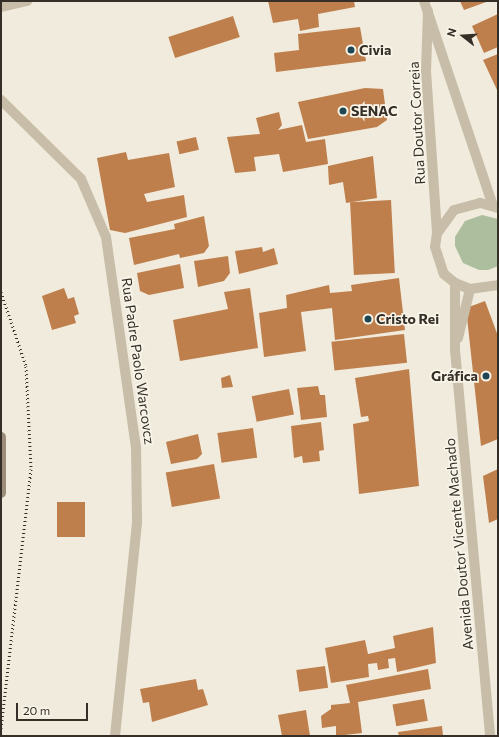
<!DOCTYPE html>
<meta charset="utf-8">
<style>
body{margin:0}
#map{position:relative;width:499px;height:737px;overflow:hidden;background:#f0ebdc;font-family:Commissioner,sans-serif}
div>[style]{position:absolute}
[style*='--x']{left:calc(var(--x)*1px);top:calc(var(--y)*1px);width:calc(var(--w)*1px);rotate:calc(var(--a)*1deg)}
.green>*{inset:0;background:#acbe9d}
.building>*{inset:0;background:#be7f4c;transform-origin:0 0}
.street>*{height:10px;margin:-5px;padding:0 5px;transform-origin:5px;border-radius:5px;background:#c7bda8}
.secondary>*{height:10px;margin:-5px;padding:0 5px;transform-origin:5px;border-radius:5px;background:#9b8d7a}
.rail>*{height:3px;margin-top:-1.5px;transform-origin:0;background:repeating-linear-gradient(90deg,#352f28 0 1px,transparent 0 4px)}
.dots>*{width:11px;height:11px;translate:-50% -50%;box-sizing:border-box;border:2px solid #f8f4e8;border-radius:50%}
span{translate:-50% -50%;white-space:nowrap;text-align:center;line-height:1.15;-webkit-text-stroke:3.5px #f8f4e8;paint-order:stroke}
.poi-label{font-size:14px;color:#352f28;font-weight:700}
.left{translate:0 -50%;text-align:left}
.right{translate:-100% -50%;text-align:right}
.street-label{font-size:14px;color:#352f28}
.frame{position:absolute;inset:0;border:2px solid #352f28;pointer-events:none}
.north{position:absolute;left:443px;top:16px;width:40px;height:40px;-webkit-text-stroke:3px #f8f4e8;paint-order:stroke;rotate:287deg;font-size:11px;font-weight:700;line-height:16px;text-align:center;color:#352f28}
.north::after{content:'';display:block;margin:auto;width:14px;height:18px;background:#352f28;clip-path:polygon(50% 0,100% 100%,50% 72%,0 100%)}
.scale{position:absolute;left:16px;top:703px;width:72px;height:18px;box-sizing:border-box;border:2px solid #352f28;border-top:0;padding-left:5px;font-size:12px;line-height:14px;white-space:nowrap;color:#352f28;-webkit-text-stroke:3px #f8f4e8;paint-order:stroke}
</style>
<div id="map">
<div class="green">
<i style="clip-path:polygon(482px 215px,498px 219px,498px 266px,488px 270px,479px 270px,463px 263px,455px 246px,455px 237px,465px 221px)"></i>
</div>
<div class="building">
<i style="clip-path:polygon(268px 1px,354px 1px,355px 7px,318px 14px,319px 27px,300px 31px,298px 19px,273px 23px)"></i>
<i style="clip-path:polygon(460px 1px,489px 1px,464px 10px)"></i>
<i style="clip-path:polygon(498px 14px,498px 47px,484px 53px,472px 26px)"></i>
<i style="left:233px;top:16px;width:22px;height:68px;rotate:72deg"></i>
<i style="clip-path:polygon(360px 27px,366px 61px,276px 72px,274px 53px,299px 50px,298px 34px)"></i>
<i style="clip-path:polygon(498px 54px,498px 92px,483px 60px)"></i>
<i style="clip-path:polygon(365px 88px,383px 89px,387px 120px,377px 127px,308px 139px,298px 102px)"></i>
<i style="clip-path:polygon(279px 112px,282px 125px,278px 130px,302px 125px,306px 142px,325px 139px,328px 164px,283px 172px,279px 154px,254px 157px,256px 171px,235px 173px,227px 137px,260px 134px,256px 118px)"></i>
<i style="left:196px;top:137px;width:13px;height:20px;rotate:77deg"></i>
<i style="clip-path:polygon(126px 152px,128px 160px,169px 153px,175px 187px,144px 194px,147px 202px,184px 195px,187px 217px,125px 233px,110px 230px,97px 158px)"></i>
<i style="clip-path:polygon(373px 156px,377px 198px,346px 203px,343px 182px,329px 185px,328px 166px)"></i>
<i style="left:391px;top:200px;width:73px;height:41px;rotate:87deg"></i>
<i style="clip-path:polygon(204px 216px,209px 246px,204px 253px,180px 258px,179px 254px,134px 265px,129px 238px,175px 229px,174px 224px)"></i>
<i style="clip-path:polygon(262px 247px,263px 252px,274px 248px,278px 264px,239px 274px,235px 251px)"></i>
<i style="clip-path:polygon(228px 256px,230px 273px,224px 281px,198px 287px,194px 261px)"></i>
<i style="clip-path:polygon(180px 264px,184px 288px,149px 295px,140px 291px,137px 273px)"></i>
<i style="clip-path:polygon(399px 278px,405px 330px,335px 340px,332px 308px,301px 312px,306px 351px,264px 357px,259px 313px,287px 308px,286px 295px,329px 285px,330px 293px,352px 291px,351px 285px)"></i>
<i style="clip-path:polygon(64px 288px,68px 299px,74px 297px,79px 314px,74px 316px,76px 323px,52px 330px,42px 296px)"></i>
<i style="clip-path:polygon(250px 288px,258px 348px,180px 361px,173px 320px,228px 309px,224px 292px)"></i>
<i style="clip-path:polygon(485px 301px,498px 336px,498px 439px,481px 446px,466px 308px)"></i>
<i style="left:404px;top:334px;width:29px;height:73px;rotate:84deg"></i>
<i style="clip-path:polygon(409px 369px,419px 486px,359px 494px,353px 424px,369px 421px,368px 416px,361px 417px,355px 378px)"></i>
<i style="clip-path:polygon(230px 375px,233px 387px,222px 388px,221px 378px)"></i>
<i style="clip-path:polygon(318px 386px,320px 395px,325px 395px,327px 417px,301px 420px,297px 388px)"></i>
<i style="left:289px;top:389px;width:26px;height:38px;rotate:79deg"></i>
<i style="clip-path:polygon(321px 422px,324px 450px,319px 451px,320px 461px,303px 463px,302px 456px,294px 458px,291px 426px)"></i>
<i style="left:253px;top:428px;width:30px;height:36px;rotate:82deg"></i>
<i style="clip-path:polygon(198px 434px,202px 454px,197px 459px,171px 464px,166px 442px)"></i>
<i style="left:214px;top:464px;width:35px;height:49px;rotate:80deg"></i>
<i style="clip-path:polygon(498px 469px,498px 519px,489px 523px,483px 476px)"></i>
<i style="left:85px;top:502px;width:35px;height:28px;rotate:90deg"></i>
<i style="clip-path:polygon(433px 627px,436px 663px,397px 672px,395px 658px,388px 659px,389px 668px,378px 670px,377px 663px,368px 664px,369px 677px,331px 683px,325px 648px,365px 640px,368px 654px,395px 648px,393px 636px)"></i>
<i style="left:325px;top:666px;width:22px;height:29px;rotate:82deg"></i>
<i style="clip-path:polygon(428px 669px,431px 689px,358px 702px,362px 733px,336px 736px,336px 726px,322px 728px,321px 716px,331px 709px,331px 705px,350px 703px,346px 685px)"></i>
<i style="clip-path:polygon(196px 679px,198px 690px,203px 689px,208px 705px,152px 722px,149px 702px,143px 703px,140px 689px)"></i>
<i style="left:424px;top:699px;width:22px;height:32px;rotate:80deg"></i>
<i style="clip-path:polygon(306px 710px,310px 736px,282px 736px,278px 715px)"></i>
<i style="clip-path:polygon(442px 726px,443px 736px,399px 736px,398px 732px)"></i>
</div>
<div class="street">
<i style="--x:424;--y:1;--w:216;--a:71.4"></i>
<i style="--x:1;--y:7;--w:27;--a:-13"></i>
<i style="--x:428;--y:11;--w:60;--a:91.9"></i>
<i style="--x:426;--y:71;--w:162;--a:86.1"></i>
<i style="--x:1;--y:100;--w:112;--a:44.6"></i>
<i style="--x:81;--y:179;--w:63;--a:66.7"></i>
<i style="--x:106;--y:237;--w:212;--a:81.9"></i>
<i style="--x:136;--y:447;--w:76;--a:89.2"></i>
<i style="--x:137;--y:523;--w:214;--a:95.9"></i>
<i style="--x:498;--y:208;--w:19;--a:-164"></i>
<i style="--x:480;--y:203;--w:27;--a:165"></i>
<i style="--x:454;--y:210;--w:29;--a:126"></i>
<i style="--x:437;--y:233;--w:14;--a:98"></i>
<i style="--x:435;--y:247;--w:28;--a:72"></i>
<i style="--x:444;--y:274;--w:14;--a:39"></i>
<i style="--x:455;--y:283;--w:16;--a:22"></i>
<i style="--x:470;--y:289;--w:28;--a:-8"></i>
<i style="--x:455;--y:283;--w:67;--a:90"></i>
<i style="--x:455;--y:350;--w:388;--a:84.8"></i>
<i style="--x:458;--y:338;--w:50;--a:-76.2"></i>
</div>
<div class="secondary">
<i style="--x:1;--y:437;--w:56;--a:90"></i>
</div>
<div class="rail">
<i style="--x:1;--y:292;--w:78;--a:71.3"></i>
<i style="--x:26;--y:366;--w:103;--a:87.2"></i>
<i style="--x:31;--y:469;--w:261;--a:96.6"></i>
</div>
<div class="dots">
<i style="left:351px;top:50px;background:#204653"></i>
<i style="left:343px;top:111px;background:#204653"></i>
<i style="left:368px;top:319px;background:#204653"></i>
<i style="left:486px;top:376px;background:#204653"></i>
</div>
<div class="poi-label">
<span class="left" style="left:359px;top:50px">Civia</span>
<span class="left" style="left:351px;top:111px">SENAC</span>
<span class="left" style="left:376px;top:319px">Cristo Rei</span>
<span class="right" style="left:478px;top:376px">Gráfica</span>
</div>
<div class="street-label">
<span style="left:417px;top:123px;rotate:-93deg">Rua Doutor Correia</span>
<span style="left:138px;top:361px;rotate:82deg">Rua Padre Paolo Warcovcz</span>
<span style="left:459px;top:544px;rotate:-95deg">Avenida Doutor Vicente Machado</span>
</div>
<div class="frame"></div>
<div class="north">N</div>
<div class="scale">20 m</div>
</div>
